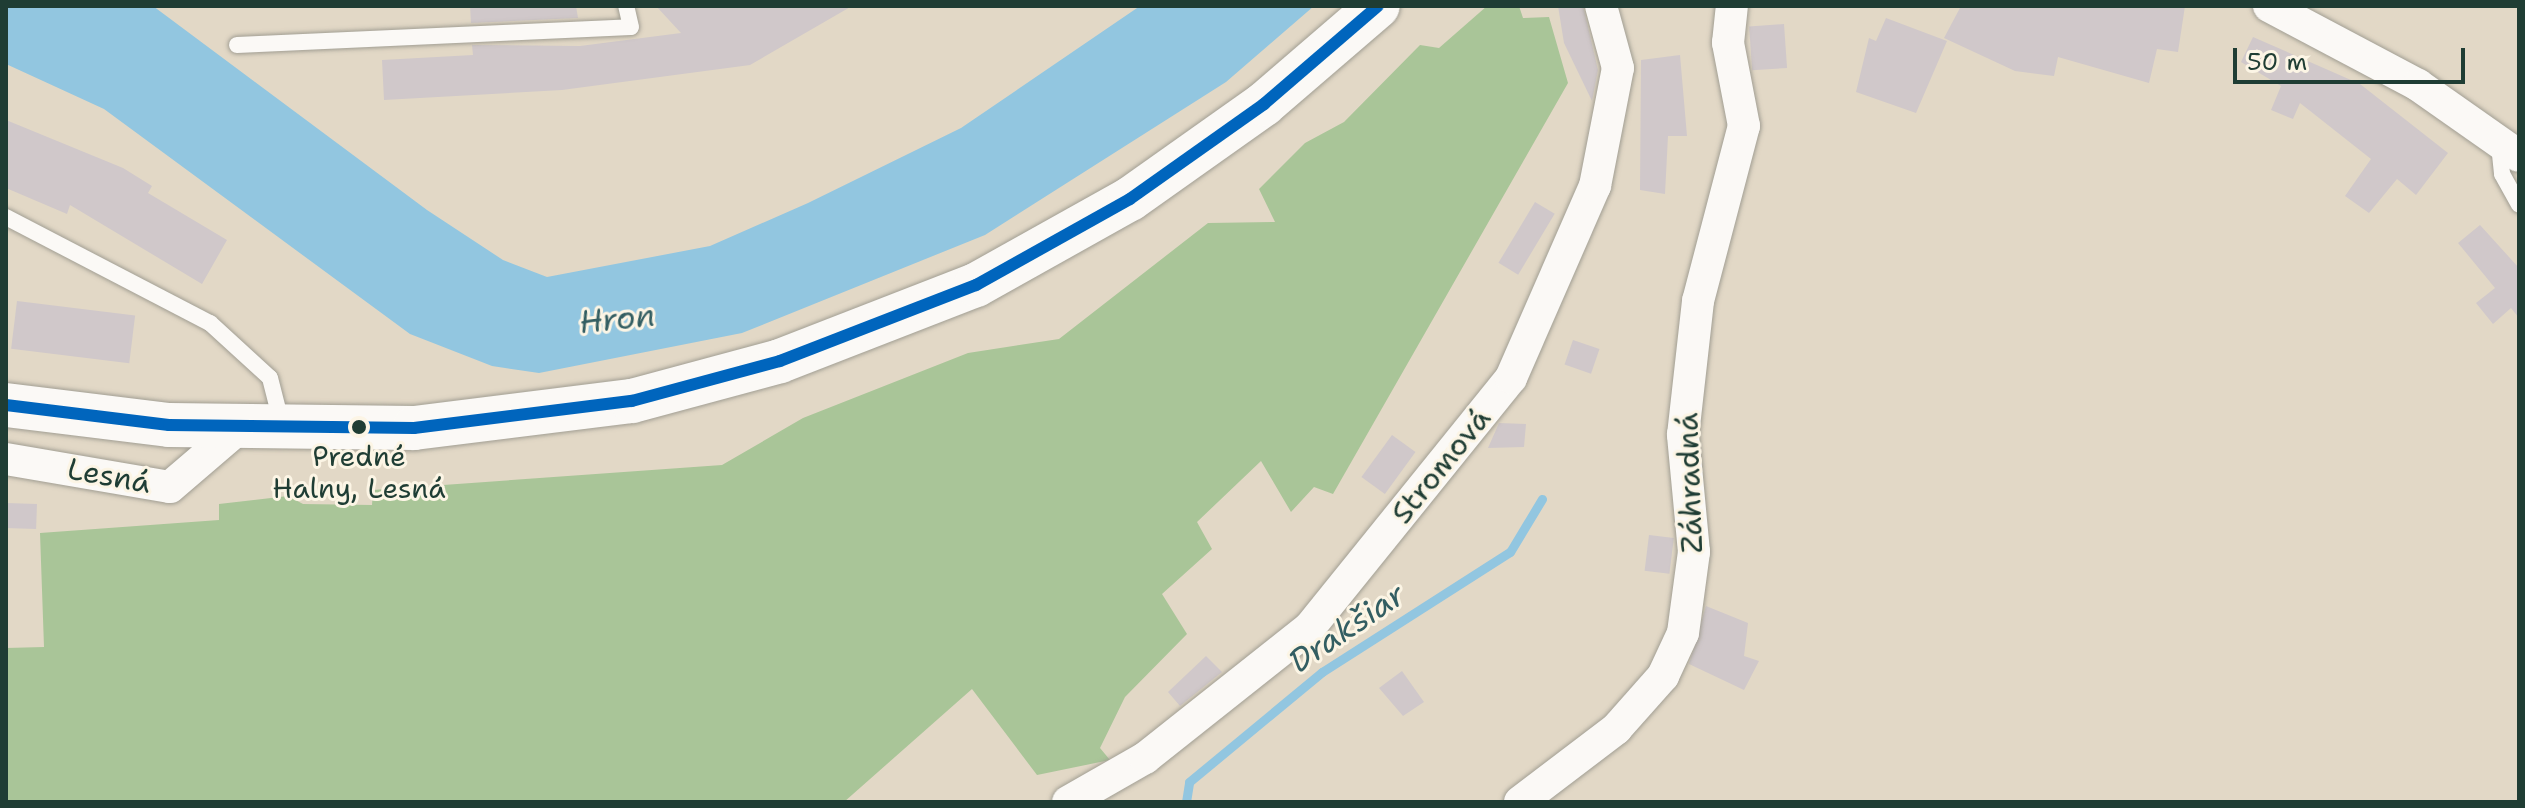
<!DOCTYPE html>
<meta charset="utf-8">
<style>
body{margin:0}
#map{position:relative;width:2525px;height:808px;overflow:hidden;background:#e2d8c6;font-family:"Shantell Sans",sans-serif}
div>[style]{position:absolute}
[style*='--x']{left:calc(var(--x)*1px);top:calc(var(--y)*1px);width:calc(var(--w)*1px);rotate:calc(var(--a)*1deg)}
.forest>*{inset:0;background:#a9c598}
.water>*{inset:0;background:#92c6e0}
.stream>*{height:9px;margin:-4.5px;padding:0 4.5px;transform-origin:4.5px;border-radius:4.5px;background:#92c6e0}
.building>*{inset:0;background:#d0c8ca;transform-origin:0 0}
.roads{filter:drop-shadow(0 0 2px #a19e93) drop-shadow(0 0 2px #a19e93)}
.service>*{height:16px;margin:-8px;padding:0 8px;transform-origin:8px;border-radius:8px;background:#fbf9f6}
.minor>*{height:32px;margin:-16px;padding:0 16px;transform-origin:16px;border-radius:16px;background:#fbf9f6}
.primary>*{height:44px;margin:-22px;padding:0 22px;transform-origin:22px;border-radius:22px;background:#fbf9f6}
.bus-1>*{height:12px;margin:-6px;padding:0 6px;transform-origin:6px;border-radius:6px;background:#0065bd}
.dots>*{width:22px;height:22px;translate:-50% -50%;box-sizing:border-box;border:4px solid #fcf5e5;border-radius:50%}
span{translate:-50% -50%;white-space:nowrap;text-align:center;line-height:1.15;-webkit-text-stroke:6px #fcf5e5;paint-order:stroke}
.bus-label{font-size:28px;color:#1f3d34}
.street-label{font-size:30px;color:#1f3d34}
.water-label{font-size:32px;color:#335e62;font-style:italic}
.frame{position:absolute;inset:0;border:8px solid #1f3d34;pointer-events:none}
.scale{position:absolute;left:2233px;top:48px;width:232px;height:36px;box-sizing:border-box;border:4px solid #1f3d34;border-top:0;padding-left:10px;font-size:24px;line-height:28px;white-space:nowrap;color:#1f3d34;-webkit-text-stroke:6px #fcf5e5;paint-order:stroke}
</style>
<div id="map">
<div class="forest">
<i style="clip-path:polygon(1487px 6px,1519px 6px,1523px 18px,1549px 17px,1568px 83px,1333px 494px,1314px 487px,1291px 512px,1261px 461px,1197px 522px,1212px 549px,1162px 594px,1187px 634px,1125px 697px,1100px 748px,1110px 760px,1037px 775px,972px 689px,844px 802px,6px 802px,6px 648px,44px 647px,40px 533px,219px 520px,219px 504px,288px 496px,303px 504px,372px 505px,373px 490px,722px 465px,803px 418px,968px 353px,1059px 339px,1208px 223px,1275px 222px,1259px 189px,1305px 143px,1344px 122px,1420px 45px,1439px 48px)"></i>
</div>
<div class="water">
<i style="clip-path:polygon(6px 6px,153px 6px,427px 210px,503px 260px,547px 277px,710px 246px,808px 203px,961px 128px,1140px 6px,1314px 6px,1226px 82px,985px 235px,742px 333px,539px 373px,492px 366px,410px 334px,104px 109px,6px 64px)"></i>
</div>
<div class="stream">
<i style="--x:1186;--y:802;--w:20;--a:-81"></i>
<i style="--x:1189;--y:782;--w:173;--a:-39.6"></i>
<i style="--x:1322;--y:672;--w:223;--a:-32.6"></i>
<i style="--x:1510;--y:552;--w:62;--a:-58.9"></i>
</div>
<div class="building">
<i style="clip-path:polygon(470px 6px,576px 6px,578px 18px,471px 23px)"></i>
<i style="clip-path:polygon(656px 6px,852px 6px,750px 65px,562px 90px,384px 100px,382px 60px,473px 55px,472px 45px,580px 46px,681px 33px)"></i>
<i style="clip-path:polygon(1558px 6px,1583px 6px,1598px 70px,1592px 101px,1564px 43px)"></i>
<i style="clip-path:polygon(1961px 6px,2185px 6px,2178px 52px,2157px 49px,2149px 83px,2058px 57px,2054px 76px,2015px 71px,1944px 38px)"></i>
<i style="clip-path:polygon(1886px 18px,1947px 41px,1916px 113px,1856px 92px,1869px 38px,1876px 41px)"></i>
<i style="left:1784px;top:24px;width:44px;height:35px;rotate:86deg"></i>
<i style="clip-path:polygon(2253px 37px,2360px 84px,2448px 153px,2416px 195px,2397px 179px,2369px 213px,2345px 196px,2371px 159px,2300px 103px,2293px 119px,2271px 110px,2281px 86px,2241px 62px)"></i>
<i style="clip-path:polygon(1680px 55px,1687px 136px,1668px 136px,1665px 194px,1640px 190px,1641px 60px)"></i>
<i style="clip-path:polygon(6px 120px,123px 168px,152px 186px,148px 193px,227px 240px,202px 284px,70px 205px,67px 214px,6px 188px)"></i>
<i style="left:1535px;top:202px;width:23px;height:71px;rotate:31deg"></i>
<i style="clip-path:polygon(2480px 225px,2519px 268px,2519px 318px,2511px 308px,2493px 324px,2476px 303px,2495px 288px,2458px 243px)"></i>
<i style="left:17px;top:301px;width:119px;height:48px;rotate:7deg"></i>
<i style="left:1573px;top:340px;width:28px;height:26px;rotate:19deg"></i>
<i style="clip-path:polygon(1499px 423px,1526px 424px,1524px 447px,1488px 448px)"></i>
<i style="left:1392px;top:435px;width:29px;height:52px;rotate:36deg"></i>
<i style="left:6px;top:503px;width:31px;height:25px;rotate:2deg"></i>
<i style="left:1649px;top:535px;width:25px;height:36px;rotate:7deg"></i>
<i style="clip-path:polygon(1706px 606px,1748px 623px,1744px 656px,1759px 661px,1744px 690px,1689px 664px)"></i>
<i style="clip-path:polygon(1206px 656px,1222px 672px,1180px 706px,1168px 692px)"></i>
<i style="clip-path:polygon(1402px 671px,1424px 702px,1403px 716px,1379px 688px)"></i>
</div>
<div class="roads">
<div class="service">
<i style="--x:237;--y:45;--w:394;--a:-2.6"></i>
<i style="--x:631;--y:27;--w:22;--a:-103"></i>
<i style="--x:2499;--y:145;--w:29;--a:84"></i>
<i style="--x:2502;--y:174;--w:35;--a:61"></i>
<i style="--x:6;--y:217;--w:230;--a:27.5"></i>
<i style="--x:210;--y:323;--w:81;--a:42.5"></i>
<i style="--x:270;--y:378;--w:49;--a:75.7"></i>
</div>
<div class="minor">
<i style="--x:2269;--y:6;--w:169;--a:27.9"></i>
<i style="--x:2418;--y:85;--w:123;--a:35.1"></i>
<i style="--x:6;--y:459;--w:166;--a:9.7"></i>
<i style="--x:170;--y:487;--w:89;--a:-40.5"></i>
<i style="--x:1068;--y:802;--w:89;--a:-29.7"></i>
<i style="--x:1145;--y:758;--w:211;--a:-38.4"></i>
<i style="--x:1310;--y:627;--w:320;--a:-51.1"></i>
<i style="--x:1511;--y:378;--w:210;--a:-66.4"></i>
<i style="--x:1595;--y:186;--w:120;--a:-79"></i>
<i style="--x:1618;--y:68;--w:64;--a:-105.3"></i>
<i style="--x:1520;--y:802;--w:121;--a:-37.2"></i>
<i style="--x:1616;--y:729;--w:71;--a:-48.4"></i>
<i style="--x:1663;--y:676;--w:47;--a:-65.1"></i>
<i style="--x:1683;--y:633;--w:82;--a:-82.3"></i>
<i style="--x:1694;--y:552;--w:118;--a:-95.4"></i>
<i style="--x:1683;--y:435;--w:135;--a:-83.6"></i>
<i style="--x:1698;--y:301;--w:181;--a:-75.3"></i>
<i style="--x:1744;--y:126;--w:85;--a:-100.9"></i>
<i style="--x:1728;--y:43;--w:37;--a:-84"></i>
</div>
<div class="primary">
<i style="--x:6;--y:405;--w:164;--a:7"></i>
<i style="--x:169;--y:425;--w:245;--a:0.7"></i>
<i style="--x:414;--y:428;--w:220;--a:-7.1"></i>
<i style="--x:632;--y:401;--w:153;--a:-15.1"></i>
<i style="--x:780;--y:361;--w:210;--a:-21.2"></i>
<i style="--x:976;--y:285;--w:176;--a:-29.2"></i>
<i style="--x:1130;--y:199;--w:164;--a:-35.3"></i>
<i style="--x:1264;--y:104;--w:150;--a:-40.7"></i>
</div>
</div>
<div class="bus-1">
<i style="--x:6;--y:405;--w:164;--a:7"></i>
<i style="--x:169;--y:425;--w:245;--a:0.7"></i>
<i style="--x:414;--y:428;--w:220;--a:-7.1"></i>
<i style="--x:632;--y:401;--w:153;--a:-15.1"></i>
<i style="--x:780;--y:361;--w:210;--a:-21.2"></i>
<i style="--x:976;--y:285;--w:176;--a:-29.2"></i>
<i style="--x:1130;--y:199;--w:164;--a:-35.3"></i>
<i style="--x:1264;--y:104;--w:150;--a:-40.7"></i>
</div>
<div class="dots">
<i style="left:359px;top:427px;background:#1f3d34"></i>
</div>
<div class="bus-label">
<span style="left:359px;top:472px">Predné<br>Halny, Lesná</span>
</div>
<div class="street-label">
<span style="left:1441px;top:466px;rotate:-51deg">Stromová</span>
<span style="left:109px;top:476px;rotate:10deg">Lesná</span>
<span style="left:1690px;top:483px;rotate:-92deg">Záhradná</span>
</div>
<div class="water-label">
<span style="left:617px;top:319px;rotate:-6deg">Hron</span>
<span style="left:1347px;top:628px;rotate:-34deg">Drakšiar</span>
</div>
<div class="frame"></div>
<div class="scale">50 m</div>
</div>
